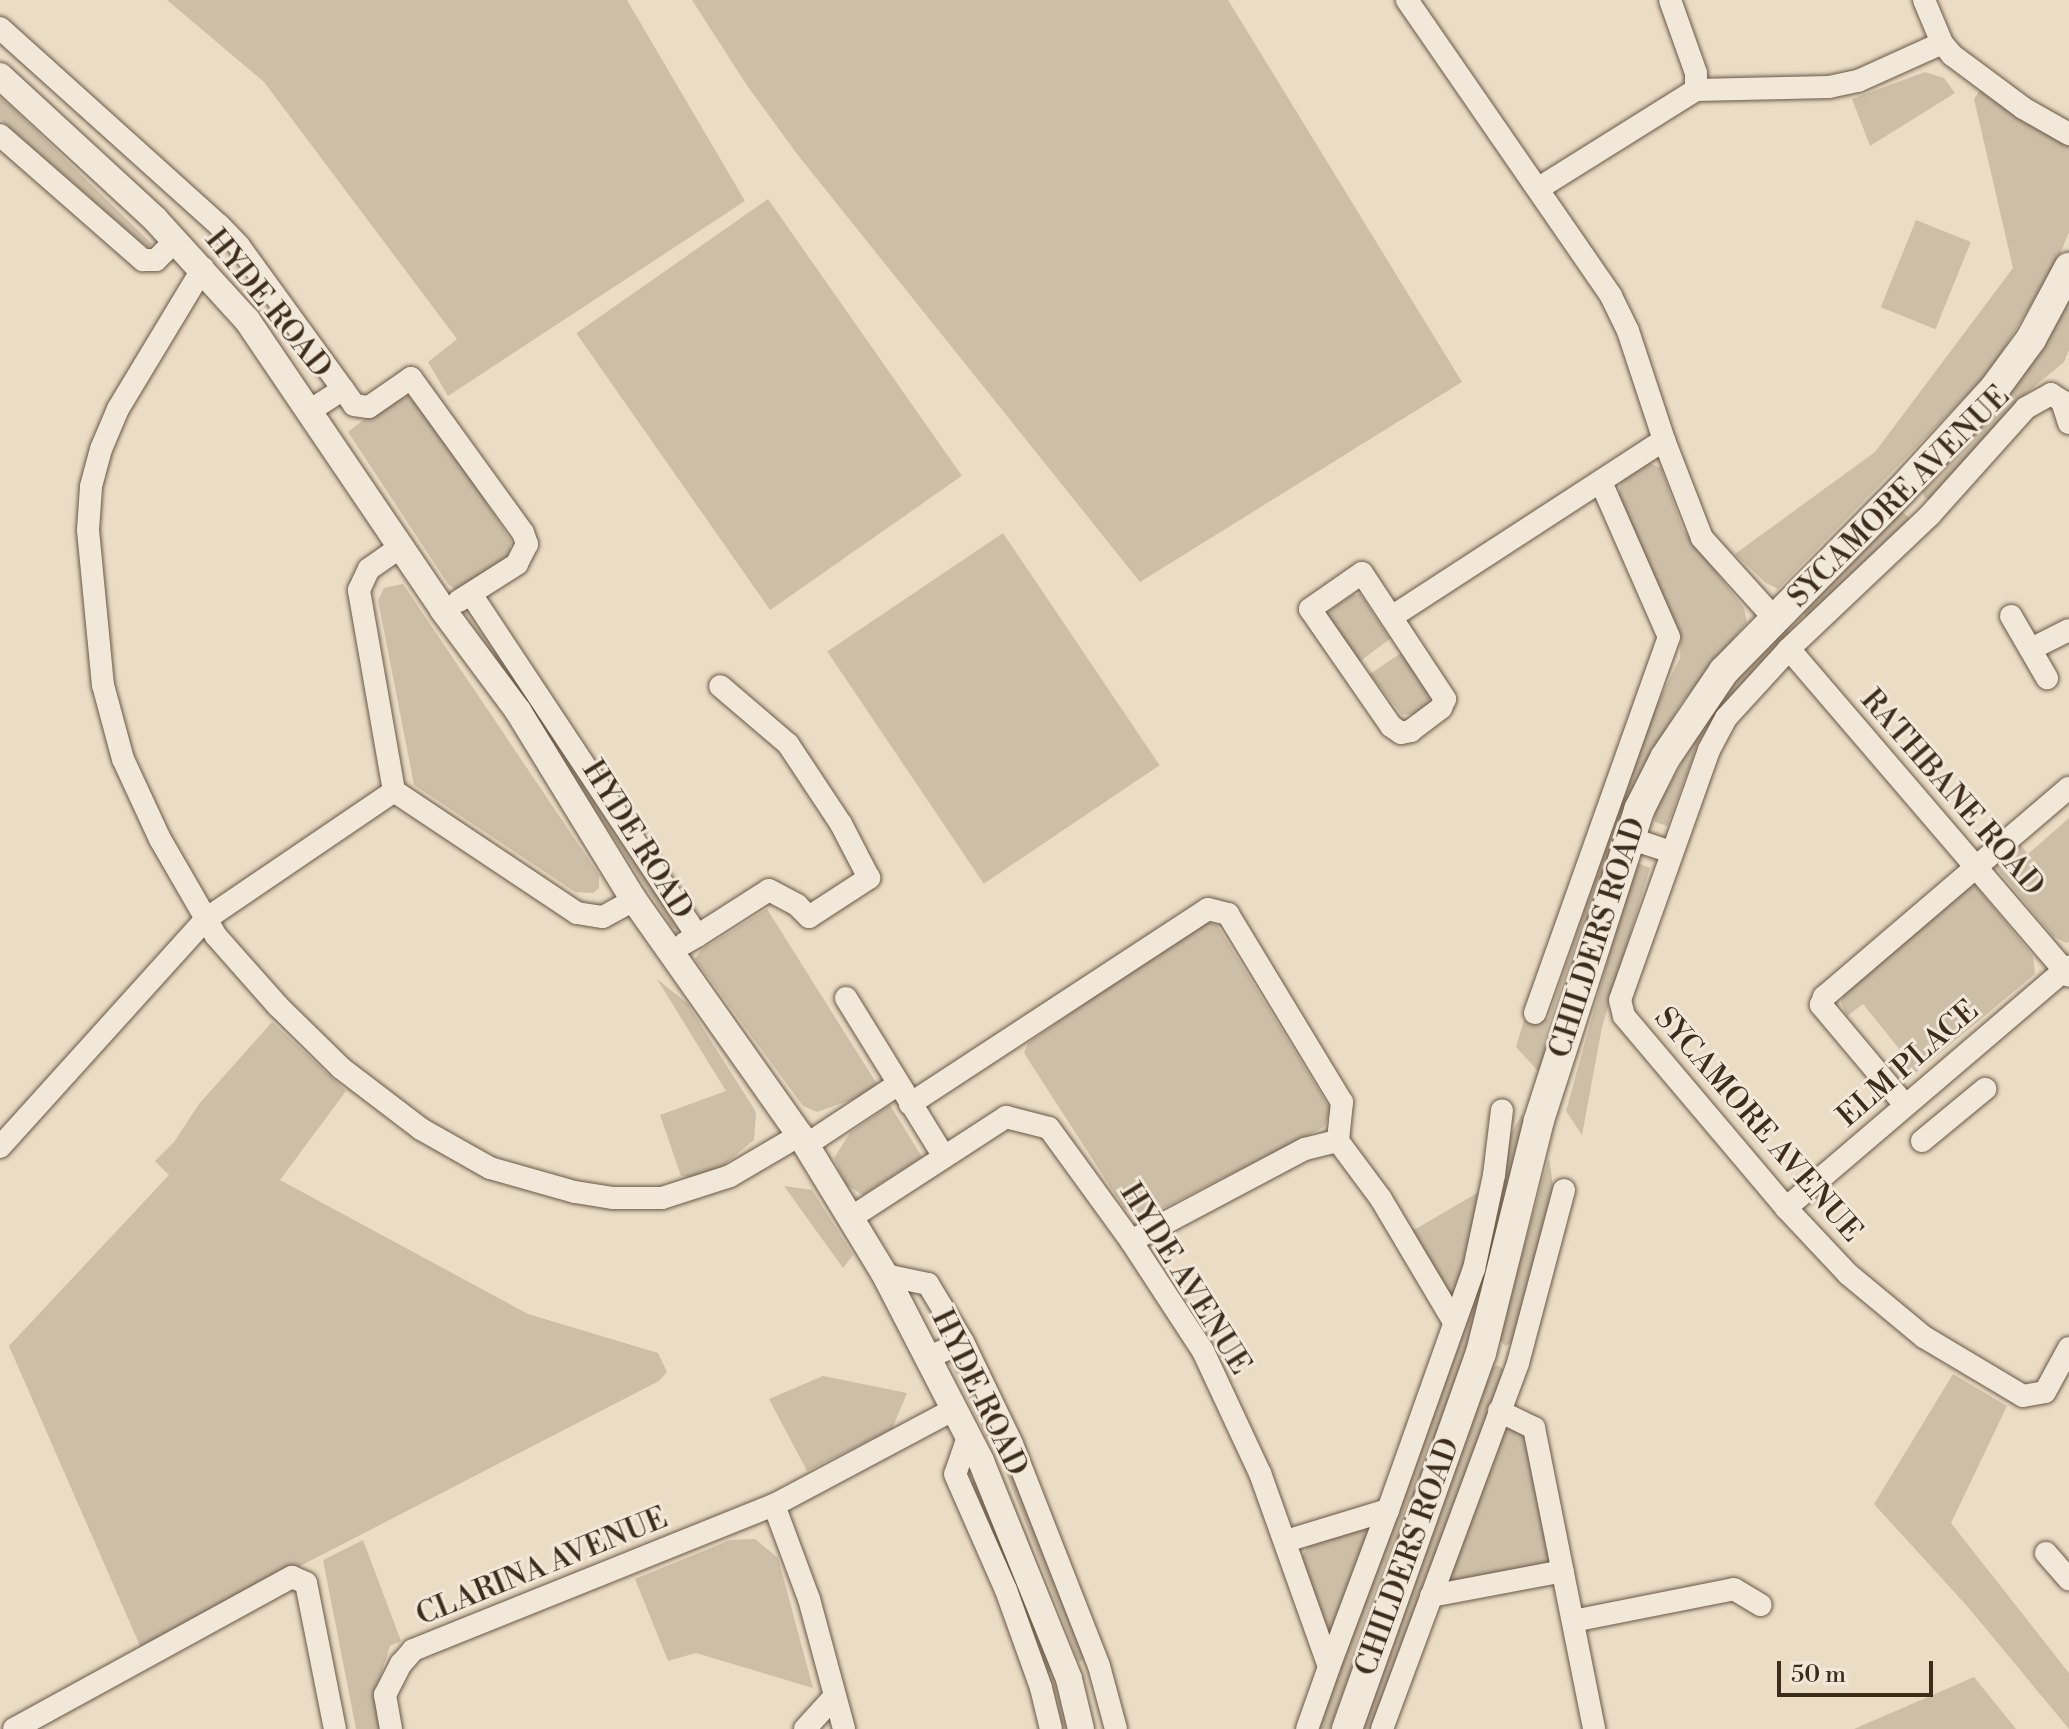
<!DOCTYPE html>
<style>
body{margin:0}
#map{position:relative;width:2069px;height:1729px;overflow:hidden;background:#ebdcc5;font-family:"Libre Bodoni",serif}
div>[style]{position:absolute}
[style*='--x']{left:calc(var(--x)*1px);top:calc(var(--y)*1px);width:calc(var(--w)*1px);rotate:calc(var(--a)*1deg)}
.green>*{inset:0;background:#cdbea8;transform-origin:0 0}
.roads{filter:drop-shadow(0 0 2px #685846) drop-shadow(0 0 2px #685846)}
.minor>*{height:22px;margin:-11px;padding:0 11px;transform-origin:11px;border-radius:11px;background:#f2e8d9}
.tertiary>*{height:26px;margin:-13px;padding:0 13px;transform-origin:13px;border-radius:13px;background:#f2e8d9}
.secondary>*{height:30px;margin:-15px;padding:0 15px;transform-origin:15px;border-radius:15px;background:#f2e8d9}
span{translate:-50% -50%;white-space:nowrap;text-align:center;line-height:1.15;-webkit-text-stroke:6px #f2e8d9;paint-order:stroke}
.street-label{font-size:30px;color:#3c2c1c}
.scale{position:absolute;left:1777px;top:1661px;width:156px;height:36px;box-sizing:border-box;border:4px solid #3c2c1c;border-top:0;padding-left:10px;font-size:24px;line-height:28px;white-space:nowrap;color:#3c2c1c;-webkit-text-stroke:6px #f2e8d9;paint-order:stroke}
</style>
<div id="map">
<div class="green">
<i style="clip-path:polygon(167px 0,627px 0,745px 201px,448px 396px,428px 362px,457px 339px,264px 82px)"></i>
<i style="clip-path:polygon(692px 0,1228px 0,1462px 382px,1140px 582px,797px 154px,746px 84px)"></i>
<i style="clip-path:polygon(1925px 72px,1944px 78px,1955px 93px,1870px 146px,1852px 99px)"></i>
<i style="clip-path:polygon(1980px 90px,2069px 147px,2069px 232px,2056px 264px,1990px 371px,1778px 589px,1766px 583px,1735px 554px,1875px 452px,2013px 268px,1974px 99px)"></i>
<i style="clip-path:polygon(0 97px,17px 112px,152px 244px,148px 247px,142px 243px,0 119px)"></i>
<i style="left:768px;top:199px;width:338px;height:234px;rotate:55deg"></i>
<i style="left:1916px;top:220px;width:59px;height:94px;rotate:22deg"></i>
<i style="clip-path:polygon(2069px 294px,2069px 350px,2064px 362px,2017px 401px,1931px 502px,1924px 497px,1921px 487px)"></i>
<i style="clip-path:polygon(408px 396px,429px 413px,511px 541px,509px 558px,456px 590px,448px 584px,348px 432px,376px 410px)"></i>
<i style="clip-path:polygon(1650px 463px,1661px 468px,1683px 529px,1744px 608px,1747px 622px,1680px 705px,1629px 794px,1556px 1028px,1538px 1071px,1516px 1047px,1524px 1020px,1548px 1019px,1629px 776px,1651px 717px,1680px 658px,1681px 636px,1618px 498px,1621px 481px)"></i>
<i style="clip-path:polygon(1900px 510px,1913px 521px,1809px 619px,1800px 609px)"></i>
<i style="left:1003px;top:533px;width:280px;height:212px;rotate:56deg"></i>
<i style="clip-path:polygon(403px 584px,599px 875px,599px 888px,593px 893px,575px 892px,414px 785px,378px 600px,384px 588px)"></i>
<i style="clip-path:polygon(1360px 594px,1390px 639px,1359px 662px,1327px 616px,1330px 610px,1352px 595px)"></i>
<i style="clip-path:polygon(1785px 625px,1792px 636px,1706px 723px,1667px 826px,1655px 822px,1654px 811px,1719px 699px)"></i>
<i style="clip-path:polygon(499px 649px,682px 922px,680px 931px,672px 927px,493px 656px)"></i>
<i style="clip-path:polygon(1401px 653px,1430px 691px,1428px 704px,1414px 714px,1402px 715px,1370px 674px)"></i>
<i style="clip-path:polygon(2069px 818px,2069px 942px,2066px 943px,2053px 936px,1993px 864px,2018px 842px,2028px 854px)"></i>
<i style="clip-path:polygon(1635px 862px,1650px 868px,1602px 1027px,1582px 1135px,1566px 1111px)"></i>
<i style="clip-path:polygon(1976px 886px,2033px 956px,2035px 974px,1906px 1081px,1898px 1071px,1909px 1061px,1863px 1004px,1847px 1016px,1841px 1003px,1845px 990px,1967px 888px)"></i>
<i style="clip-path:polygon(767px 909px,877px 1084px,863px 1096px,817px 1112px,803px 1106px,695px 959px,701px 950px)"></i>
<i style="clip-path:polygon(1203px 921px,1217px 925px,1331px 1110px,1324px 1127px,1143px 1218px,1124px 1208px,1024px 1053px,1028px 1043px)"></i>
<i style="clip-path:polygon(657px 979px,687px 1003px,756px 1112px,754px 1140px,708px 1178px,681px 1176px,660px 1115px,726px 1091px)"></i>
<i style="clip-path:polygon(272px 1022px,346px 1091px,280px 1180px,528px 1314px,658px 1353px,667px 1372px,659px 1381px,141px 1648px,9px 1346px,169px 1175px,155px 1161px,174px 1142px,199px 1104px)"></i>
<i style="clip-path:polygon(890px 1105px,922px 1157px,863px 1195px,846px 1185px,834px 1158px,850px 1133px)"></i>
<i style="clip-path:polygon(1522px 1114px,1527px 1139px,1452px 1396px,1330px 1729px,1318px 1729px,1506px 1143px)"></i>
<i style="clip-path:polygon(1549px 1158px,1554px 1192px,1518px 1340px,1505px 1346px,1498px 1338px)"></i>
<i style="clip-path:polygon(784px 1186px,812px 1190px,853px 1255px,843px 1268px)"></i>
<i style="clip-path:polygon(1484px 1189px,1457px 1297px,1449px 1301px,1407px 1234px)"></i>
<i style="clip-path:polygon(958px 1353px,998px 1434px,994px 1441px,987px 1438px,950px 1362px)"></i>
<i style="clip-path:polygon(1497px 1365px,1506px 1371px,1376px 1729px,1362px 1729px,1489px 1369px)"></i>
<i style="clip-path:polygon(1953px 1374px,2007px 1406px,1951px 1523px,2069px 1673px,2069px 1729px,1967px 1606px,1874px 1504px)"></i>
<i style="clip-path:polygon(823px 1376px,907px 1393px,892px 1429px,807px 1471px,769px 1399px)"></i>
<i style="clip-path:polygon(1508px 1423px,1530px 1437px,1554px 1556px,1540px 1570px,1455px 1582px,1449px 1579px)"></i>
<i style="left:1013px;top:1463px;width:209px;height:10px;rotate:69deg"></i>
<i style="left:978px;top:1480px;width:205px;height:10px;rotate:69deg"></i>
<i style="clip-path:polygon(1367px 1524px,1373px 1535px,1336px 1631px,1328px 1636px,1301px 1558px,1308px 1546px)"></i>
<i style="clip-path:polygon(755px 1539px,778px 1558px,813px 1688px,696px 1653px,668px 1661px,635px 1579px,730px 1540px)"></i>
<i style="clip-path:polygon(363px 1540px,401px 1641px,390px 1646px,377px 1686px,382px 1729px,356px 1729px,323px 1560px)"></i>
<i style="clip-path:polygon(1974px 1677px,2016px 1729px,1854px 1729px)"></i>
</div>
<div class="roads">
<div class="minor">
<i style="--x:1407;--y:0;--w:359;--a:55.4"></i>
<i style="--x:1611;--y:296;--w:39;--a:64"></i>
<i style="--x:1628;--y:331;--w:115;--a:71.7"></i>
<i style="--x:1664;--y:440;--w:105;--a:68.8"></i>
<i style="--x:1702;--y:538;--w:108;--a:48"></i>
<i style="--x:1670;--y:0;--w:77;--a:70.4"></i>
<i style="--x:1696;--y:73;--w:17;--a:90"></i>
<i style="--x:1924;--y:0;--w:47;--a:67.3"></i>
<i style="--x:1942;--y:43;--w:16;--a:50"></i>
<i style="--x:1952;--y:55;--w:89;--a:36.7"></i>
<i style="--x:2023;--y:108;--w:53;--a:29.5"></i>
<i style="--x:0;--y:28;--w:295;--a:42"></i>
<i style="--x:219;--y:225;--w:29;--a:46"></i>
<i style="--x:239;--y:246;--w:177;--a:54"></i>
<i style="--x:0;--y:135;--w:190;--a:41.2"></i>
<i style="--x:143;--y:260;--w:13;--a:0"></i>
<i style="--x:156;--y:260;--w:14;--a:-45"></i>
<i style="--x:1539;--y:188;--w:185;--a:-32"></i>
<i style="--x:1696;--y:90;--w:133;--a:-1.3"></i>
<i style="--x:1829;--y:87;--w:30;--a:-12"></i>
<i style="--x:1858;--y:81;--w:92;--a:-24.3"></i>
<i style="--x:203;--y:268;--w:165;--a:121.1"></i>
<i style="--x:118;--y:409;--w:43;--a:113"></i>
<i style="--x:101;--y:449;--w:39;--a:105"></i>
<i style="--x:91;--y:487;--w:43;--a:94"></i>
<i style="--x:88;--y:530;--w:156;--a:84.5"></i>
<i style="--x:103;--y:685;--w:77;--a:74.9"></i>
<i style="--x:123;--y:759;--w:88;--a:65.2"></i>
<i style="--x:160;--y:839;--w:112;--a:60"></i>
<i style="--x:216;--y:936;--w:94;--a:48.5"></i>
<i style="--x:278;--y:1006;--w:88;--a:44.5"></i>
<i style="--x:341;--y:1068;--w:101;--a:37.3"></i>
<i style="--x:421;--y:1129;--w:79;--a:29.5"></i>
<i style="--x:490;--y:1168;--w:88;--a:15.8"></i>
<i style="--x:575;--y:1192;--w:39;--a:9"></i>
<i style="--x:614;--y:1198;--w:48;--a:0"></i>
<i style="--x:662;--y:1198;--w:71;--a:-17.9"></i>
<i style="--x:730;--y:1176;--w:81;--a:-30.4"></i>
<i style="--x:311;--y:410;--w:38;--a:-33"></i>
<i style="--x:343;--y:389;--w:19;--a:55"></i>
<i style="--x:354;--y:405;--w:15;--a:8"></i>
<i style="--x:369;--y:407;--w:51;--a:-34.6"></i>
<i style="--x:411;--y:378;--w:191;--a:54.1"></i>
<i style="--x:523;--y:533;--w:12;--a:70"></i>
<i style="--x:527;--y:544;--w:22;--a:117"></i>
<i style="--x:517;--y:564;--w:69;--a:147.5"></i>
<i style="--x:2069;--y:423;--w:23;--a:-108"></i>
<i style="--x:2062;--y:401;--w:13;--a:-148"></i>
<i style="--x:2051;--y:394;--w:29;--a:151"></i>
<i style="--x:2026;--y:408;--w:144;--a:131.9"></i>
<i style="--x:1930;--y:515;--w:195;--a:136.5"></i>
<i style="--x:1789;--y:649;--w:93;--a:132.4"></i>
<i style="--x:1726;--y:718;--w:36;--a:118"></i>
<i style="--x:1709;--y:750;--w:265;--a:109.6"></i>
<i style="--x:1620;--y:1000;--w:16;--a:76"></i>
<i style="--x:1624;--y:1016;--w:251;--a:49.8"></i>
<i style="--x:1786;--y:1208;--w:91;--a:46.8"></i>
<i style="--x:1848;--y:1274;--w:99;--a:39.7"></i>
<i style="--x:1924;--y:1337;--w:115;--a:30.8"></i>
<i style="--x:2023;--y:1396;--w:22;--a:-10"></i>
<i style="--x:2045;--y:1392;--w:50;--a:-61.4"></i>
<i style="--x:1362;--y:573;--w:151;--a:56.6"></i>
<i style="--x:1445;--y:699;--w:10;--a:114"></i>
<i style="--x:1441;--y:708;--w:38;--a:143"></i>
<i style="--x:1411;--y:731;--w:10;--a:169"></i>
<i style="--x:1401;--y:733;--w:12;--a:-145"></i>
<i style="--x:1391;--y:726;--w:142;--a:-124.7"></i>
<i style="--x:1310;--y:609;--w:63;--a:-34.7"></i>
<i style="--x:471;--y:594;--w:410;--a:56.5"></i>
<i style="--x:697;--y:936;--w:14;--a:150"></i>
<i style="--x:1393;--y:616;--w:323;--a:-33"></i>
<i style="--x:2011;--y:616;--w:72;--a:59.9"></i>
<i style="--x:1789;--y:649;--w:430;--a:49.4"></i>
<i style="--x:2031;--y:649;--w:42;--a:-26.6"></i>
<i style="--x:394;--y:791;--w:220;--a:33.7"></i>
<i style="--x:577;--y:913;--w:26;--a:9"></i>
<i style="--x:603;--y:917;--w:35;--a:-29"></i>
<i style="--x:1629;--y:838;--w:44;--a:18.4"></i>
<i style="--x:697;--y:936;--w:85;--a:-32.6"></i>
<i style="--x:769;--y:890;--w:32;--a:28"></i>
<i style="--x:797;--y:905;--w:17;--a:45"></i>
<i style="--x:809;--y:917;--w:72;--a:-33"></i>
<i style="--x:869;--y:878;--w:61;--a:-117.4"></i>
<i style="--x:841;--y:824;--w:96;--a:-123.5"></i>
<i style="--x:788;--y:744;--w:89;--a:-139.5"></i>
<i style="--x:846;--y:998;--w:185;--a:58.3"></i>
<i style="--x:1535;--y:1013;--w:399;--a:-70.4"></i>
<i style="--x:1669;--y:637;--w:169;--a:-113.7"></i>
<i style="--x:910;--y:1104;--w:356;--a:-33.2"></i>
<i style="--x:1208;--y:909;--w:21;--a:14"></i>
<i style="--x:1228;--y:914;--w:220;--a:58.8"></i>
<i style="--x:1342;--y:1102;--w:39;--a:96"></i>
<i style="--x:1905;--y:1105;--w:131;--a:-130"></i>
<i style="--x:1821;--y:1005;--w:9;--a:-69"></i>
<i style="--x:1824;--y:997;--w:322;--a:-40.5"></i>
<i style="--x:1922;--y:1141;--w:82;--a:-39.5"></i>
<i style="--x:806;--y:1145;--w:109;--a:-33.4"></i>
<i style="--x:0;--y:1147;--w:307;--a:-47.9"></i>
<i style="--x:206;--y:919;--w:227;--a:-34.2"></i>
<i style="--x:394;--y:791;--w:204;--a:-99.9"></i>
<i style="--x:359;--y:590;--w:23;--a:-65"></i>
<i style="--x:369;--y:569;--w:39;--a:-35"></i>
<i style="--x:1786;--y:1208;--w:372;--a:-40.5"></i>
<i style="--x:852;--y:1217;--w:184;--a:-33"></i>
<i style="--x:1006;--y:1117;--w:44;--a:14.3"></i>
<i style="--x:1049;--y:1128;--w:140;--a:54"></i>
<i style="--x:1131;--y:1241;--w:131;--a:56.8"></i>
<i style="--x:1203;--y:1351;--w:135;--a:65"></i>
<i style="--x:1260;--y:1473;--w:206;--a:70.4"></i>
<i style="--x:1329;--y:1667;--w:66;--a:109.5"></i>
<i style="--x:1131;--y:1241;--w:197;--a:-27.9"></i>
<i style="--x:1305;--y:1149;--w:34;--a:-14"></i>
<i style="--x:1338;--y:1141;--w:72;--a:53.4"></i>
<i style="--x:1381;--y:1199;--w:143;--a:59.3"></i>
<i style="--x:885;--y:1275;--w:44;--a:11.8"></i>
<i style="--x:928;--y:1284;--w:68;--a:58.9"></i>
<i style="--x:963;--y:1342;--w:113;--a:64.3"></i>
<i style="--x:1012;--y:1444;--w:238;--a:68.6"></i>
<i style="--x:1099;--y:1666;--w:65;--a:74.9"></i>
<i style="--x:927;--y:1358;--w:39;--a:-24"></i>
<i style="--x:1499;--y:1411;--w:39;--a:26"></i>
<i style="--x:1534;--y:1428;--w:307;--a:78.7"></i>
<i style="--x:968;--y:1437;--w:39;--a:109"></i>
<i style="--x:955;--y:1474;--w:127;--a:66.3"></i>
<i style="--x:1006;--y:1590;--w:104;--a:70.3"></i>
<i style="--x:1041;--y:1688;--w:42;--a:76.3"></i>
<i style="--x:774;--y:1505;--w:100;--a:69.6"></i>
<i style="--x:809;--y:1599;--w:135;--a:74.9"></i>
<i style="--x:1286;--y:1541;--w:107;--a:-16.9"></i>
<i style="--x:1388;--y:1510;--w:256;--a:-70.4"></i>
<i style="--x:1474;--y:1269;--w:96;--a:-78"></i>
<i style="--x:1494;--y:1175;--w:65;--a:-83"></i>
<i style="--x:2046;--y:1553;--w:35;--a:49"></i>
<i style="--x:1431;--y:1596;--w:134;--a:-10.7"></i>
<i style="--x:1573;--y:1621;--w:164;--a:-11.2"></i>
<i style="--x:1734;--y:1589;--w:31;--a:31"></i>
<i style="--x:1329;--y:1667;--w:168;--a:-69.4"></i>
<i style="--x:14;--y:1729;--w:317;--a:-28.7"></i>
<i style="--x:292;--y:1577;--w:15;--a:23"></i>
<i style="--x:306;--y:1583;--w:149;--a:78.8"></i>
<i style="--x:391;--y:1729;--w:35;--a:-100"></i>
<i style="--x:385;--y:1695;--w:35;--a:-63"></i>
<i style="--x:401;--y:1664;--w:18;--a:-49"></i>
<i style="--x:413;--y:1650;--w:389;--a:-21.9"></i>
<i style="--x:774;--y:1505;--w:203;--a:-28"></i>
<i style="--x:805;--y:1729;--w:43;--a:-47.8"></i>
<i style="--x:1382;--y:1729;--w:390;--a:-69.6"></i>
<i style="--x:1518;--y:1363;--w:179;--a:-75.1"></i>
</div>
<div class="tertiary">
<i style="--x:0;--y:76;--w:211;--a:42.7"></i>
<i style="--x:155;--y:219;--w:137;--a:47.7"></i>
<i style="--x:247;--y:320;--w:350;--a:55.9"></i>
<i style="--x:443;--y:610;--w:126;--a:53.4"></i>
<i style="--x:518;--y:711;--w:222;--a:58.5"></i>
<i style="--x:634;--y:900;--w:288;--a:54.8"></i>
<i style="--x:800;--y:1135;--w:164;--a:58.7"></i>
<i style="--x:885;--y:1275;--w:209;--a:62.7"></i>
<i style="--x:981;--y:1461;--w:235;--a:68"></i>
<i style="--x:1069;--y:1679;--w:51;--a:76.5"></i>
</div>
<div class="secondary">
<i style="--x:1347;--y:1729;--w:399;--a:-70.4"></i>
<i style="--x:1481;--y:1353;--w:240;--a:-76"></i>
<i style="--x:1539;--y:1120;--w:326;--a:-72.1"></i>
<i style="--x:1639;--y:810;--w:58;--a:-63.4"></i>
<i style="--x:1665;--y:758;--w:105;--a:-55.9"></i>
<i style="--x:1724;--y:671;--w:252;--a:-45.5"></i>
<i style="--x:1901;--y:491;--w:139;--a:-47.6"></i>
<i style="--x:1995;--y:388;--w:61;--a:-53.7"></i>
<i style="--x:2031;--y:339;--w:81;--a:-61.8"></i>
</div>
</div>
<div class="street-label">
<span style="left:268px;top:304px;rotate:51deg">HYDE ROAD</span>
<span style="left:1899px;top:497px;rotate:-45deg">SYCAMORE AVENUE</span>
<span style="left:1952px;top:793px;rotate:49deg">RATHBANE ROAD</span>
<span style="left:637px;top:840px;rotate:58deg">HYDE ROAD</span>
<span style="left:1598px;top:938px;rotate:-72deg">CHILDERS ROAD</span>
<span style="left:1908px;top:1064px;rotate:-41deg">ELM PLACE</span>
<span style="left:1758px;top:1125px;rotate:49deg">SYCAMORE AVENUE</span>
<span style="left:1185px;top:1279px;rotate:58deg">HYDE AVENUE</span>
<span style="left:979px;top:1393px;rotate:64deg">HYDE ROAD</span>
<span style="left:1408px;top:1557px;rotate:-70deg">CHILDERS ROAD</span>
<span style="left:542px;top:1567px;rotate:-22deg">CLARINA AVENUE</span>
</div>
<div class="scale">50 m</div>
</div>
